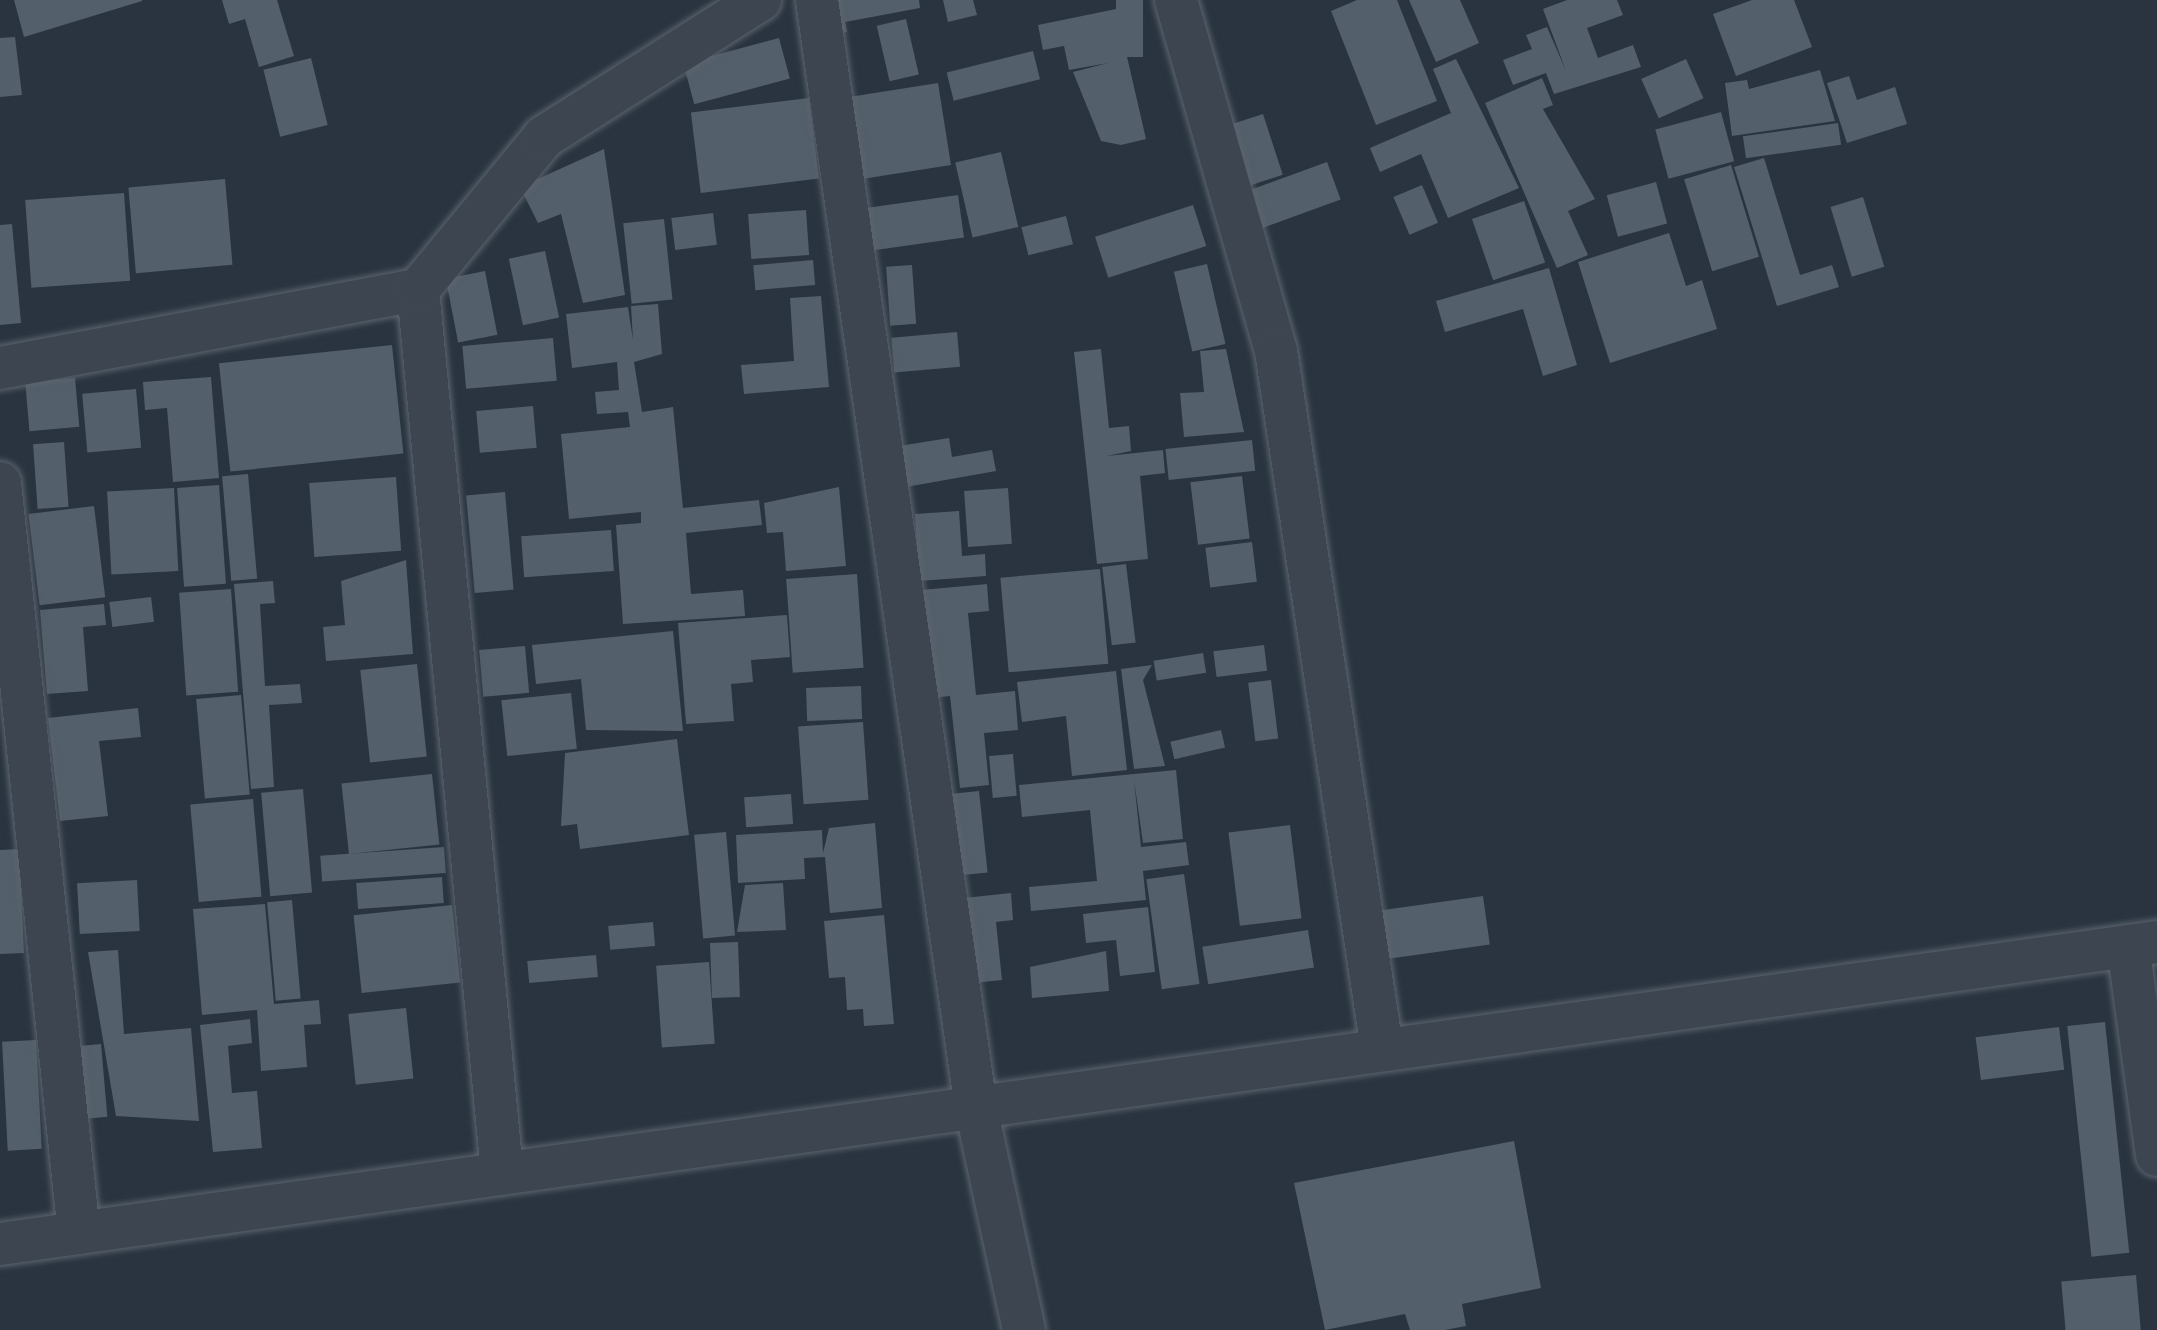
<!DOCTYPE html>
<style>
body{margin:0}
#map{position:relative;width:2157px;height:1330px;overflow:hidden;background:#293440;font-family:"Asap Condensed",sans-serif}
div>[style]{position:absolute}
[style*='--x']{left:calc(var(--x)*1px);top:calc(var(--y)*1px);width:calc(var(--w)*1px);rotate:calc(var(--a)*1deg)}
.building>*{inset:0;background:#535f6b;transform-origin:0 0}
.roads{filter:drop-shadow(0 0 3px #5b646e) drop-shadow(0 0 3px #5b646e)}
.street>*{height:42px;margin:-21px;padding:0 21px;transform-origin:21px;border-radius:21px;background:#3d4650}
span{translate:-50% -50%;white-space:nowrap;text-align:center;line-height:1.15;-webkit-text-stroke:10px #222b36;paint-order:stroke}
</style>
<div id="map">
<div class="building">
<i style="clip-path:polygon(14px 0,142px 0,142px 1px,24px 37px)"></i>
<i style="clip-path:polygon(222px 0,277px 0,294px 56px,259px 67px,245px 19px,229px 24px)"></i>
<i style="clip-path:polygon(824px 0,919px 0,920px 8px,845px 22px,847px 32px,830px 36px)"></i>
<i style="clip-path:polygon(943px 0,973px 0,977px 15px,948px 22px)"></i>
<i style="left:1116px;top:0;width:27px;height:57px"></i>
<i style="clip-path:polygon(1357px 0,1397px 0,1437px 101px,1376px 125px,1331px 11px)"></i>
<i style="clip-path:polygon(1409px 0,1460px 0,1479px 43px,1436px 62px)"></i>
<i style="clip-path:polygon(1567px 0,1617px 0,1623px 15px,1587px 28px,1598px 58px,1633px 45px,1641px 67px,1554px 94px,1546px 73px,1513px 85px,1503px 60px,1532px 49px,1526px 35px,1547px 27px,1566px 71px,1543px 9px)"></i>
<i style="clip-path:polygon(1752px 0,1794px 0,1812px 47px,1736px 76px,1713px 14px)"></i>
<i style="clip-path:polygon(1116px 9px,1146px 139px,1121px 145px,1101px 141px,1073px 72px,1108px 63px,1069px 70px,1064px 46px,1043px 50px,1038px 25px)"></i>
<i style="left:906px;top:19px;width:57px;height:30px;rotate:77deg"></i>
<i style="clip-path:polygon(15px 37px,22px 95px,0 97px,0 38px)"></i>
<i style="left:779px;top:38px;width:42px;height:99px;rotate:75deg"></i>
<i style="left:1033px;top:51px;width:29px;height:89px;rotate:76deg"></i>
<i style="left:311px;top:58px;width:69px;height:49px;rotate:76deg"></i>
<i style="clip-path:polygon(1456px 59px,1519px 188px,1448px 218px,1421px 154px,1380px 172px,1370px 148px,1451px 113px,1433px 69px)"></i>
<i style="left:1686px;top:59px;width:43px;height:49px;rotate:66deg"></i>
<i style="clip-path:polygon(1820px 70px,1835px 121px,1732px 136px,1725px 83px,1747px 80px,1749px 89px)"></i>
<i style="clip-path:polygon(1849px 76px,1857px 100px,1895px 87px,1907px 124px,1847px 143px,1827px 83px)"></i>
<i style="clip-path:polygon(1542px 78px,1553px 105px,1543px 109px,1595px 199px,1568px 211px,1588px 255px,1557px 268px,1485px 103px)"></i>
<i style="left:938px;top:83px;width:83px;height:90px;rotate:81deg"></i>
<i style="left:809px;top:98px;width:81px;height:119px;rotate:83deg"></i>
<i style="left:1721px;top:112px;width:51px;height:68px;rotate:75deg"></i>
<i style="left:1263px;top:114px;width:64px;height:43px;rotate:72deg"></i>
<i style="left:1838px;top:123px;width:22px;height:96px;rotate:82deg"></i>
<i style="clip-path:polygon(604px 149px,625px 295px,583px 303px,561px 214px,538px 223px,520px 187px)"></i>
<i style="left:1001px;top:152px;width:77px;height:47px;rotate:77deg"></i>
<i style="clip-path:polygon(1764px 158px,1800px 275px,1832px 265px,1839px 287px,1777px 306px,1734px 167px)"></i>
<i style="left:1327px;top:162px;width:40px;height:84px;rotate:70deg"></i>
<i style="left:1731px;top:165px;width:96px;height:49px;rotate:73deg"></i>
<i style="left:225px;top:179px;width:86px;height:97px;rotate:85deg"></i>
<i style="left:1656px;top:182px;width:43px;height:51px;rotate:75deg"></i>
<i style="left:1422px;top:185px;width:41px;height:31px;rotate:67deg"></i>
<i style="left:124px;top:193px;width:88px;height:99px;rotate:86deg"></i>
<i style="left:958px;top:195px;width:43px;height:91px;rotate:82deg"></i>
<i style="left:1863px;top:197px;width:73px;height:34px;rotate:73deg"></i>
<i style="left:1524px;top:201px;width:65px;height:55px;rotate:71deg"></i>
<i style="left:1193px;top:205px;width:43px;height:103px;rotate:72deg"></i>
<i style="left:806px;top:210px;width:45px;height:58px;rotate:86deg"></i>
<i style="left:713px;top:213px;width:32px;height:42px;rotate:83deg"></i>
<i style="left:1066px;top:216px;width:29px;height:46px;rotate:76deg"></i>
<i style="left:664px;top:219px;width:81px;height:41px;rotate:84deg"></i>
<i style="clip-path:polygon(12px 224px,21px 323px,0 325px,0 225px)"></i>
<i style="clip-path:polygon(1669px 233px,1686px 286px,1702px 280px,1717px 329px,1610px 363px,1578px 262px)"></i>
<i style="left:545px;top:251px;width:68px;height:37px;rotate:78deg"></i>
<i style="left:813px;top:260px;width:25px;height:60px;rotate:85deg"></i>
<i style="left:1207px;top:264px;width:82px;height:34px;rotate:77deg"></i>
<i style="left:912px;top:265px;width:59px;height:26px;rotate:86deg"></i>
<i style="clip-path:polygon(1549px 268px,1577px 365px,1543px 376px,1523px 309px,1445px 332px,1436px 301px)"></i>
<i style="left:485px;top:271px;width:65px;height:40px;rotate:79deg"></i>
<i style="clip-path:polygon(821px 296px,829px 387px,744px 394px,741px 365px,794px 361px,790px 298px)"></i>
<i style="clip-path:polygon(658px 304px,662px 354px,634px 362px,642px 412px,673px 407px,683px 508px,759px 500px,762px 525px,686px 533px,691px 594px,743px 590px,745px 616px,623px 624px,616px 525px,641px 523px,641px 512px,569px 519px,561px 434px,630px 427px,628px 412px,597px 414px,595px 392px,619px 390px,617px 362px,572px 368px,566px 314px,628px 307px,633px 340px,631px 306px)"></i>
<i style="left:957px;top:332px;width:35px;height:66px;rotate:85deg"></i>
<i style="left:553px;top:338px;width:43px;height:91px;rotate:85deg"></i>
<i style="left:392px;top:345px;width:109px;height:174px;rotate:84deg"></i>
<i style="clip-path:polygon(1101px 349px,1109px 428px,1129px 426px,1131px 451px,1107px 456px,1163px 450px,1165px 473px,1140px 476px,1148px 559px,1097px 564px,1074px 352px)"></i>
<i style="clip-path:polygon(1226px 349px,1244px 432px,1184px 437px,1180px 393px,1204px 392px,1200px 351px)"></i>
<i style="clip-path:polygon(211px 377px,219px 478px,173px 482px,167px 408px,145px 410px,143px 382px)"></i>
<i style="left:75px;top:378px;width:49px;height:50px;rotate:85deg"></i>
<i style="left:136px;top:389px;width:59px;height:54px;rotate:85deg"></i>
<i style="left:533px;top:406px;width:42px;height:57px;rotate:85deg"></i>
<i style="clip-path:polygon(949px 438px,952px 457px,992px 450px,996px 471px,906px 487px,899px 446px)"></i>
<i style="left:1252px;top:440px;width:31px;height:87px;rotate:84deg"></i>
<i style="left:64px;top:442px;width:65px;height:31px;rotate:86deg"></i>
<i style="left:248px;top:474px;width:105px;height:26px;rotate:85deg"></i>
<i style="left:1242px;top:476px;width:63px;height:52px;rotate:83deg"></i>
<i style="left:396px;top:477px;width:74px;height:87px;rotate:86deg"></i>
<i style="left:219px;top:485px;width:99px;height:42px;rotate:86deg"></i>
<i style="clip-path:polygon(839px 487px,846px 566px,786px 571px,783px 532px,767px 533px,764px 503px)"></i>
<i style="left:174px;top:488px;width:83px;height:67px;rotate:87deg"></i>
<i style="left:1008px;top:488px;width:56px;height:44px;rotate:86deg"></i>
<i style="left:505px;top:492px;width:98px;height:39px;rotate:85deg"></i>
<i style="left:94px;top:506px;width:92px;height:66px;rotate:83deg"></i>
<i style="clip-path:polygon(959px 511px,962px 556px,985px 554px,986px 576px,919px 581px,915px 514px)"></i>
<i style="left:611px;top:530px;width:41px;height:90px;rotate:86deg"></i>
<i style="left:1252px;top:542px;width:40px;height:47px;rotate:83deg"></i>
<i style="clip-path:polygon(406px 560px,413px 654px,326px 661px,323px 627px,345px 625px,341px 581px)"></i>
<i style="left:1126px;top:564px;width:79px;height:24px;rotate:83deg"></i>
<i style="left:1100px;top:569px;width:95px;height:100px;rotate:85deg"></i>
<i style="left:857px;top:574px;width:94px;height:71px;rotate:86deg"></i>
<i style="clip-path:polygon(273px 581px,275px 603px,260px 604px,265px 686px,300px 684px,302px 703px,269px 705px,274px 787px,251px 789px,234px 584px)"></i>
<i style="clip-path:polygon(987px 584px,989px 611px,968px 613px,976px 695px,1015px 691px,1018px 730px,984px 733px,989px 785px,960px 788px,950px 696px,932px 698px,921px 590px)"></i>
<i style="left:231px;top:589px;width:103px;height:52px;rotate:86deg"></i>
<i style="left:151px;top:597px;width:25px;height:42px;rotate:83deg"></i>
<i style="clip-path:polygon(104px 604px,106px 625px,83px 627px,88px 691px,47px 694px,40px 610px)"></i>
<i style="clip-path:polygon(787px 615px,790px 657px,751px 660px,753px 682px,731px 684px,734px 721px,686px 724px,678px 623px)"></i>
<i style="clip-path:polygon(673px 631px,683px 731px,586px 730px,581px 679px,536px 684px,532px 645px)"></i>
<i style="left:1264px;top:645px;width:26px;height:51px;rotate:83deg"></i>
<i style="left:525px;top:646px;width:47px;height:46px;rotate:85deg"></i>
<i style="left:1203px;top:653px;width:20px;height:50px;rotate:81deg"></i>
<i style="left:417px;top:664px;width:93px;height:57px;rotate:84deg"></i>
<i style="clip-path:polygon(1152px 665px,1143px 680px,1165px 766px,1134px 769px,1121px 669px)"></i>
<i style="clip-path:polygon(1116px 671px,1127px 770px,1072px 776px,1066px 716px,1022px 722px,1017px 682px)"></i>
<i style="left:1271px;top:680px;width:59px;height:23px;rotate:83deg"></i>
<i style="left:861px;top:686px;width:33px;height:55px;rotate:88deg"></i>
<i style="left:571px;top:693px;width:56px;height:70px;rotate:84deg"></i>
<i style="left:241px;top:695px;width:100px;height:45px;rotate:85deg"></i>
<i style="clip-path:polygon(138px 708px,141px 737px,99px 741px,108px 816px,60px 821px,48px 718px)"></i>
<i style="left:863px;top:722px;width:78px;height:65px;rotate:86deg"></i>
<i style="left:1221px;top:730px;width:18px;height:52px;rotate:77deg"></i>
<i style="clip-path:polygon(677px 739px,689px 835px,580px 849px,577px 824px,561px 826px,565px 753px)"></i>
<i style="left:1013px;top:754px;width:42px;height:24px;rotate:85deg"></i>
<i style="clip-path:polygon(1176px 770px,1183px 839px,1143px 843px,1134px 780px,1141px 847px,1186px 842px,1189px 865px,1143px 871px,1146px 900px,1031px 911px,1029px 887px,1097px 881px,1090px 810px,1022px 817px,1019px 785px)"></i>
<i style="left:432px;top:774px;width:71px;height:91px;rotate:84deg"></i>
<i style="left:303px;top:789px;width:104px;height:42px;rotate:85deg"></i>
<i style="left:979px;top:791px;width:82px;height:29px;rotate:84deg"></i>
<i style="left:791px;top:794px;width:30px;height:47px;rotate:86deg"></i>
<i style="left:253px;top:799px;width:98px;height:63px;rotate:85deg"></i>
<i style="clip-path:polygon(875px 823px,882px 908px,830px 913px,825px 857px,804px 858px,805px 879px,738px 883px,736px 835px,822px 830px,823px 853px,829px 828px)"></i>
<i style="left:1290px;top:825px;width:94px;height:62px;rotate:83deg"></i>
<i style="left:726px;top:832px;width:104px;height:32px;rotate:85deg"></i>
<i style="left:444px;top:847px;width:26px;height:124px;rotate:86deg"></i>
<i style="clip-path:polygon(19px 849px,24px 953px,0 954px,0 850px)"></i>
<i style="left:1184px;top:874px;width:111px;height:38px;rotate:82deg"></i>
<i style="left:442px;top:877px;width:26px;height:86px;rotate:86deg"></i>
<i style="left:137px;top:880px;width:51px;height:60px;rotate:87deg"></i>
<i style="clip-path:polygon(783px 883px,786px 930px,737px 932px,745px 885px)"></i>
<i style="clip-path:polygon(1011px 893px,1013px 920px,996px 922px,1002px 980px,973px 983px,964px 898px)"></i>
<i style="left:1483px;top:896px;width:49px;height:104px;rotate:82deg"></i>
<i style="left:292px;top:900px;width:99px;height:25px;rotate:85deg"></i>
<i style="clip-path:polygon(265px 904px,274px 1004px,319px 1000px,321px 1024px,304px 1025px,307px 1067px,261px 1071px,257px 1010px,202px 1015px,193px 909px)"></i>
<i style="left:452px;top:905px;width:78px;height:99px;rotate:84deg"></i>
<i style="clip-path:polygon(1148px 907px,1155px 972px,1120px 976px,1116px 940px,1086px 943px,1083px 914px)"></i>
<i style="clip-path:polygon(884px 915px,894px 1024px,864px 1026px,863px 1009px,847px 1010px,845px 977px,829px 978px,824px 921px)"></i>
<i style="left:653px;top:922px;width:24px;height:45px;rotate:85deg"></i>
<i style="left:1308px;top:930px;width:38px;height:107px;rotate:81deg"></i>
<i style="left:710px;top:943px;width:28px;height:55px;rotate:-2deg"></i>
<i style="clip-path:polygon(118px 950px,124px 1034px,191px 1028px,199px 1121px,116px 1116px,88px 952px)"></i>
<i style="clip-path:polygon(1106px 951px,1109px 991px,1032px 998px,1030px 967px)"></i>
<i style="left:596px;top:955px;width:22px;height:69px;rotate:85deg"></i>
<i style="left:709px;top:962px;width:82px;height:53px;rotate:86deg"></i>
<i style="left:406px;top:1008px;width:71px;height:58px;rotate:84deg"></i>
<i style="clip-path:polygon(250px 1019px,252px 1043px,228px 1046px,232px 1093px,257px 1091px,262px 1148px,213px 1152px,200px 1025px)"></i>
<i style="left:2105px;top:1022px;width:232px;height:38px;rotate:84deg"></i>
<i style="left:2059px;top:1027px;width:43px;height:84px;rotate:83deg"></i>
<i style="left:36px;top:1040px;width:109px;height:34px;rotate:87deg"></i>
<i style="left:101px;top:1044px;width:73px;height:22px;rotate:85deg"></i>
<i style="clip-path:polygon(1514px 1141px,1541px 1288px,1462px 1304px,1466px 1326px,1445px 1330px,1410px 1330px,1405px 1314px,1325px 1330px,1294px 1183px)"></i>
<i style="left:2136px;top:1275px;width:55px;height:75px;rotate:85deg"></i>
</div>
<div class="roads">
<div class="street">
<i style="--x:817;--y:0;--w:1119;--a:81.83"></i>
<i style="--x:976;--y:1108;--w:227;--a:77.8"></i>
<i style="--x:1176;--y:0;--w:365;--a:74.1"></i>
<i style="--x:1276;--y:351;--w:706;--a:81.36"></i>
<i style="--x:418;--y:290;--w:886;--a:84.56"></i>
<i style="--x:0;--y:368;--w:425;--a:-10.6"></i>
<i style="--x:418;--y:290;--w:198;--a:-50.5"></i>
<i style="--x:544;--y:137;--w:256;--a:-32.4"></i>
<i style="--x:0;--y:483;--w:754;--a:83.99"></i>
<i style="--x:2128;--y:946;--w:211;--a:82.1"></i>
<i style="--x:0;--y:1244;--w:2178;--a:-7.97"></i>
</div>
</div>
</div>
